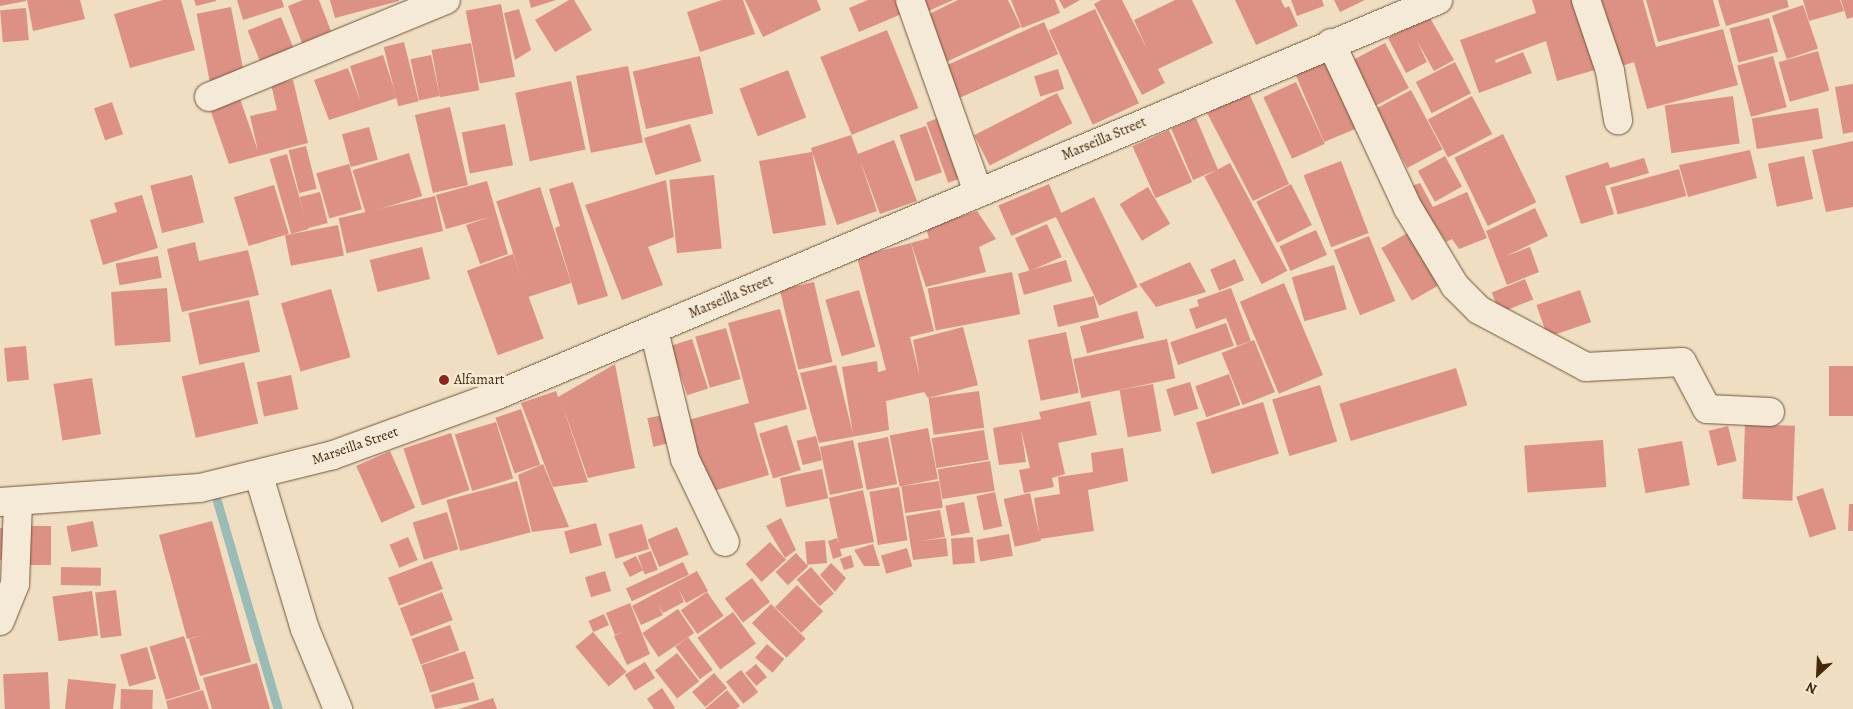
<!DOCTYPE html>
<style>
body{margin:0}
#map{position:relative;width:1853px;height:709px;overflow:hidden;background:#efdec2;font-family:Alegreya,serif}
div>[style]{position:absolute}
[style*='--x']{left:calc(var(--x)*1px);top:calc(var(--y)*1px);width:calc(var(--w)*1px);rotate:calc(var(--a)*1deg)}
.stream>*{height:9px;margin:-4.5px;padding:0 4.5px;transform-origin:4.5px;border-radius:4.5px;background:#9abcb6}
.building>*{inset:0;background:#dd9184;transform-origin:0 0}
.roads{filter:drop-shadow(0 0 1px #6f5637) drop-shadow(0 0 1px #6f5637)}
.minor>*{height:28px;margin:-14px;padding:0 14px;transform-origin:14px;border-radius:14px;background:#f5ead7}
.secondary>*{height:28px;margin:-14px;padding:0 14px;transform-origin:14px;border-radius:14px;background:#f5ead7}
.dots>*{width:14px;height:14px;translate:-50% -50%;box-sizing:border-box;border:2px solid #f5ead7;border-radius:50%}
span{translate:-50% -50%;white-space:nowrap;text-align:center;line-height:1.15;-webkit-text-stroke:5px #f5ead7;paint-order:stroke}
.street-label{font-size:14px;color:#442809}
.poi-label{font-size:14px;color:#442809}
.left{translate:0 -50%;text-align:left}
.north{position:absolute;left:1793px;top:649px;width:50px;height:50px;-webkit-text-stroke:4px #f5ead7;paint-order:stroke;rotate:205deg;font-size:14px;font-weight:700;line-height:20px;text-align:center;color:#442809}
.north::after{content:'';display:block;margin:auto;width:18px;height:22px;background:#442809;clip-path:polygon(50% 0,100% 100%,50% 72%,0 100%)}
</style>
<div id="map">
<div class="stream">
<i style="--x:217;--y:501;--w:217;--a:73.7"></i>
</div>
<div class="building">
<i style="clip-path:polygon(0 0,26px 0,26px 1px,0 6px)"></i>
<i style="clip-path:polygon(27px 0,80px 0,85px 19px,33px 31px)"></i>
<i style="clip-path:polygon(163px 0,181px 0,195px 50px,130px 68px,114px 14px)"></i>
<i style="clip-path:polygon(194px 0,216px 0,216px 1px,196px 6px)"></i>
<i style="clip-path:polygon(237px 0,282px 0,284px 7px,243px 20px)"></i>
<i style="clip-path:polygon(303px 0,319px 0,331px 31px,302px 43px,288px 6px)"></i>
<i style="clip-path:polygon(330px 0,399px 0,399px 1px,335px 18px)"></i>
<i style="clip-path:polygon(529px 0,556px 0,531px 8px)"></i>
<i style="clip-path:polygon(569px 0,574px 0,592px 30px,555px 52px,535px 20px)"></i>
<i style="clip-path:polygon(722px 0,743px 0,755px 34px,700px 52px,687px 12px)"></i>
<i style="clip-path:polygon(745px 0,817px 0,821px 10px,763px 37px)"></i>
<i style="clip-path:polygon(868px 0,898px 0,904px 13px,859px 32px,849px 8px)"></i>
<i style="clip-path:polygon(917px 0,953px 0,922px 14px)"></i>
<i style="clip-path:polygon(958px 0,1008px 0,1021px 27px,944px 63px,923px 17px)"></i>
<i style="clip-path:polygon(1011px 0,1055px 0,1060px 13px,1022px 28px)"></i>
<i style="clip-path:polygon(1059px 0,1080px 0,1064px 9px)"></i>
<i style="clip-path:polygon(1101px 0,1122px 0,1147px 49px,1134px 20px,1175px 0,1192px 0,1213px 43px,1158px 69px,1165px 83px,1142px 95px,1094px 4px)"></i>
<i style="clip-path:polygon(1235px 0,1281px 0,1285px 8px,1289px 6px,1298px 26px,1256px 45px)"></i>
<i style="clip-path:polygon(1291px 0,1322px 0,1324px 6px,1297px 16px)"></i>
<i style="clip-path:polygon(1334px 0,1365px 0,1340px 12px)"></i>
<i style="clip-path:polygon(1532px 0,1578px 0,1598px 69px,1557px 81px,1546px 41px,1495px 60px,1496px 63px,1523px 52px,1532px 73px,1479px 93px,1460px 40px,1536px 13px)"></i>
<i style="clip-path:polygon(1593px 0,1643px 0,1656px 47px,1723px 29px,1738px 85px,1647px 109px,1634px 62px,1612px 69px)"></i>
<i style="clip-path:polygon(1646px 0,1713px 0,1720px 26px,1658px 42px)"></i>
<i style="clip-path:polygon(1718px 0,1787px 0,1789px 7px,1726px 26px)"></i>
<i style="clip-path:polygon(1803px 0,1840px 0,1844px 11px,1809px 21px)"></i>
<i style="clip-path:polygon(1841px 0,1853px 0,1853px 17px,1847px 19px)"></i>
<i style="left:501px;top:4px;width:74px;height:36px;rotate:79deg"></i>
<i style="left:1803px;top:5px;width:46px;height:33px;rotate:71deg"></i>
<i style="left:231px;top:7px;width:70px;height:35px;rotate:79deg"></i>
<i style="left:26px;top:8px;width:32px;height:26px;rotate:85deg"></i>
<i style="clip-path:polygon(519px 9px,531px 50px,515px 60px,504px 13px)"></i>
<i style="left:1095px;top:9px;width:104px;height:51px;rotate:65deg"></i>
<i style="clip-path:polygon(1429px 16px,1454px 60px,1434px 71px,1417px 41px,1427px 62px,1406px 73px,1388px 38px)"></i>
<i style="left:281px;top:17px;width:35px;height:36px;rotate:68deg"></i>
<i style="left:1769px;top:18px;width:35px;height:41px;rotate:75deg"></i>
<i style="left:1044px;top:22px;width:35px;height:109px;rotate:66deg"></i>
<i style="left:887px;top:30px;width:84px;height:72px;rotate:68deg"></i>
<i style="left:404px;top:42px;width:61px;height:21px;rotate:76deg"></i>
<i style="left:471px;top:43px;width:48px;height:40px;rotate:80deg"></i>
<i style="left:1385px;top:43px;width:51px;height:41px;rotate:62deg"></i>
<i style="left:1818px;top:51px;width:41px;height:41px;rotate:74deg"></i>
<i style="clip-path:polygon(383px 55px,397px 98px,329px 120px,314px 80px,348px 68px,360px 100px,350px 66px)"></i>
<i style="left:431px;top:55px;width:42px;height:21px;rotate:78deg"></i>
<i style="left:700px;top:56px;width:59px;height:69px;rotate:77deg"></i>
<i style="left:1773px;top:56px;width:53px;height:37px;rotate:75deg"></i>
<i style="left:1328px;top:59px;width:75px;height:36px;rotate:67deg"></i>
<i style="left:1455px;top:62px;width:35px;height:44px;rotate:63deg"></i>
<i style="left:628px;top:66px;width:78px;height:53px;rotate:79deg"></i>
<i style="left:1058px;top:69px;width:21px;height:25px;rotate:73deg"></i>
<i style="left:788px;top:70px;width:51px;height:52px;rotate:69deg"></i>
<i style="clip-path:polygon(293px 80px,308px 143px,229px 164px,208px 103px,238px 93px,258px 151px,250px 116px,277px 110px,271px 84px)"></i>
<i style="left:571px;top:81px;width:70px;height:57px;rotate:78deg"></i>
<i style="left:1296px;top:82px;width:68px;height:36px;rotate:65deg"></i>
<i style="clip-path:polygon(1853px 84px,1853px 132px,1843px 134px,1835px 87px)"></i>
<i style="left:1411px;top:90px;width:67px;height:40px;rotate:62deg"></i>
<i style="left:1057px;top:93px;width:34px;height:93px;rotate:63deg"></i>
<i style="clip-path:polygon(1249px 93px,1289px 184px,1253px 201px,1207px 113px)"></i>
<i style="left:1472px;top:96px;width:43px;height:50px;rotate:62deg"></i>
<i style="left:1733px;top:96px;width:48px;height:69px;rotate:82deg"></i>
<i style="left:112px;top:102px;width:34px;height:19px;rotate:71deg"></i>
<i style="left:450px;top:107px;width:80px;height:36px;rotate:77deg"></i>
<i style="left:1818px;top:108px;width:31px;height:67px;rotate:81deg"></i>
<i style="left:947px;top:115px;width:64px;height:22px;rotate:70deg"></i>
<i style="left:1196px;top:118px;width:56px;height:27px;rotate:67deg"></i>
<i style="left:505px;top:124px;width:42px;height:44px;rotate:79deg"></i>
<i style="left:690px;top:124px;width:39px;height:48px;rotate:73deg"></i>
<i style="left:926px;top:126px;width:49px;height:28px;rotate:71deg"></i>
<i style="left:369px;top:127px;width:34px;height:28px;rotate:75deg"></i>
<i style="left:1169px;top:130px;width:57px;height:40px;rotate:66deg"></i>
<i style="left:1503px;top:134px;width:76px;height:54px;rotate:64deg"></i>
<i style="clip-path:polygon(851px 135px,858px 154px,894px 140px,917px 201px,880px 214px,860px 160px,877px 211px,837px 225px,812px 152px,826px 225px,773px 234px,759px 161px,812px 152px,811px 148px)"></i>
<i style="clip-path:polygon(1853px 141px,1853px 207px,1826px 212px,1812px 150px)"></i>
<i style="left:306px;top:146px;width:44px;height:18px;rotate:76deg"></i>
<i style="clip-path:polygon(1750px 150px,1757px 178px,1688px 197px,1679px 165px)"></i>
<i style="left:409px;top:153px;width:45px;height:59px;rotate:73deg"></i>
<i style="left:287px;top:154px;width:78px;height:18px;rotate:74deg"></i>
<i style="left:1445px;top:156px;width:35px;height:31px;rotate:61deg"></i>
<i style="left:1804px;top:156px;width:44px;height:37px;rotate:78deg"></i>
<i style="clip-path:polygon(1644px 158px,1649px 173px,1605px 186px,1614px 214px,1581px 224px,1565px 176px,1608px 162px,1610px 168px)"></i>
<i style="left:1341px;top:161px;width:77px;height:40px;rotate:69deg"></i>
<i style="left:1230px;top:163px;width:122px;height:29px;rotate:62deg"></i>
<i style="left:349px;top:164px;width:47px;height:34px;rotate:74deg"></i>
<i style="left:1679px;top:169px;width:28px;height:71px;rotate:75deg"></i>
<i style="left:192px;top:175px;width:49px;height:43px;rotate:76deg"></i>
<i style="left:714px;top:175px;width:74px;height:45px;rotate:84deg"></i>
<i style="clip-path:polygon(666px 180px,674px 237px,648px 247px,663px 285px,622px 300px,585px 205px)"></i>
<i style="clip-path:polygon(487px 181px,508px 254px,480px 264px,466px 225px,490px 217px,446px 229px,436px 195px)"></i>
<i style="clip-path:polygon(573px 182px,608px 296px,578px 305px,555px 228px,560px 226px,549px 189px)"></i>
<i style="clip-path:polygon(1420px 183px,1433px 207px,1467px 192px,1487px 238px,1459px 249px,1452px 239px,1446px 242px,1437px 228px,1433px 231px,1409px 187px)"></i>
<i style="left:1049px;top:184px;width:33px;height:55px;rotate:67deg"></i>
<i style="left:1291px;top:184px;width:46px;height:39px;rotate:63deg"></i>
<i style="left:274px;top:185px;width:51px;height:42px;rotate:73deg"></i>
<i style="left:540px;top:187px;width:101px;height:46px;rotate:72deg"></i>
<i style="left:1148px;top:187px;width:43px;height:33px;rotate:59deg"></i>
<i style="left:320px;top:192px;width:32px;height:21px;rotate:76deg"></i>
<i style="clip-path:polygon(142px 195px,158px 248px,103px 265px,90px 220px,117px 212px,114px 203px)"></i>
<i style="left:435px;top:196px;width:36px;height:99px;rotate:77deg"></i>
<i style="left:1094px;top:197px;width:100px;height:43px;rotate:64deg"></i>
<i style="clip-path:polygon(1535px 208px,1548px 236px,1506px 256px,1530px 247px,1539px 272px,1507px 285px,1486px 231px)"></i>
<i style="clip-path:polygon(977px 211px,996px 239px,979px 247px,986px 272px,926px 287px,911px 243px,929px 238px,926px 228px)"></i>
<i style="left:1047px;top:224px;width:36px;height:35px;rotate:66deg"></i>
<i style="left:338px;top:225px;width:31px;height:54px;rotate:79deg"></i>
<i style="left:1416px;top:228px;width:61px;height:40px;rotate:60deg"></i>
<i style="left:1316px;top:230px;width:27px;height:40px;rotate:66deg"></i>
<i style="left:1369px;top:236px;width:70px;height:38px;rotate:68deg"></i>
<i style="clip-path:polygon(195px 242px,199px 261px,248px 250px,259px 295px,182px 312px,167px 249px)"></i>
<i style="clip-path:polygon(911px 243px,934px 331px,910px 337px,920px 377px,913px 340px,963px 327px,978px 385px,928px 398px,924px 392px,886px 401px,889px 430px,819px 443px,800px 373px,836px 365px,853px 434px,842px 367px,877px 361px,878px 372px,886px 370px,857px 257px)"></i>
<i style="left:422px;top:247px;width:33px;height:54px;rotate:76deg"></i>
<i style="left:513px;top:254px;width:90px;height:49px;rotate:70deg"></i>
<i style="left:158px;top:256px;width:22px;height:43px;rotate:80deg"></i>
<i style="left:1235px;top:259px;width:23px;height:27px;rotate:67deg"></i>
<i style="left:1066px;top:260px;width:22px;height:50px;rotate:74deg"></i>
<i style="clip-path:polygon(1190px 262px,1206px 292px,1156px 307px,1139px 284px)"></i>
<i style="left:1334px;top:265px;width:46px;height:44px;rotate:74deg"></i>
<i style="left:1012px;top:272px;width:43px;height:86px;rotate:79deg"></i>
<i style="left:1525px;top:279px;width:22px;height:36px;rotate:68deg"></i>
<i style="left:814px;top:282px;width:82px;height:35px;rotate:77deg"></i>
<i style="left:1284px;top:283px;width:100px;height:48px;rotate:67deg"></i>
<i style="left:167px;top:288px;width:54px;height:56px;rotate:86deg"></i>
<i style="clip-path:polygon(1231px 288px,1251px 341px,1237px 346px,1226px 318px,1196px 329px,1189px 309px,1199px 306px,1197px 300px)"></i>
<i style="left:331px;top:289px;width:71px;height:52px;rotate:74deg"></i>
<i style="left:859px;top:290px;width:59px;height:35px;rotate:74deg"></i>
<i style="left:1580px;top:290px;width:34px;height:46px;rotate:71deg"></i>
<i style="left:1094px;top:296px;width:22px;height:42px;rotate:77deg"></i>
<i style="left:249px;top:300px;width:53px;height:62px;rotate:78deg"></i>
<i style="clip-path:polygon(780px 309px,807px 409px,754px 423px,769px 475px,706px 493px,685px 421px,749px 403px,728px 323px)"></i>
<i style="left:1137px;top:311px;width:28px;height:59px;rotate:75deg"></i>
<i style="left:1226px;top:323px;width:24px;height:59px;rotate:71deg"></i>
<i style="left:726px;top:328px;width:53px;height:32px;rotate:74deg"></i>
<i style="left:1066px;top:332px;width:62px;height:39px;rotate:78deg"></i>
<i style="left:692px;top:339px;width:52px;height:22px;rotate:72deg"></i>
<i style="left:1167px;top:339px;width:40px;height:96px;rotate:78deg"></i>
<i style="left:1254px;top:340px;width:56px;height:35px;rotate:68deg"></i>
<i style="left:26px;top:346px;width:34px;height:22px;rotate:85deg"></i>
<i style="left:244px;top:362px;width:63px;height:64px;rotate:77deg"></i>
<i style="clip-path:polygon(615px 364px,635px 468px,588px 478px,562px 404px,588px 482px,553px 487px,521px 403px,556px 391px,558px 397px)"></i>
<i style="left:1829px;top:366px;width:24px;height:50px"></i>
<i style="left:1456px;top:368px;width:39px;height:122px;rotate:73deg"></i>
<i style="left:1229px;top:374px;width:33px;height:36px;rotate:70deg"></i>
<i style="left:291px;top:375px;width:35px;height:35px;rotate:78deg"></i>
<i style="left:92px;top:378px;width:57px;height:39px;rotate:81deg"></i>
<i style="left:1190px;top:382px;width:28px;height:25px;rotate:73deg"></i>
<i style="left:1153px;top:384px;width:48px;height:34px;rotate:80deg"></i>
<i style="left:1320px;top:385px;width:59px;height:50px;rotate:73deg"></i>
<i style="left:979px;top:391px;width:37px;height:51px;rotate:82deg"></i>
<i style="clip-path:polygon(1090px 401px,1097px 435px,1058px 443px,1065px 474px,1052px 478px,1054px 487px,1024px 493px,1019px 470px,1030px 468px,1021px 429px,1026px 462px,999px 465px,993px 428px,1041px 419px,1039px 412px)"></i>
<i style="left:1263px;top:402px;width:54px;height:70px;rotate:73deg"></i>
<i style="left:521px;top:409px;width:59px;height:27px;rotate:71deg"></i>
<i style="left:663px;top:415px;width:29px;height:16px;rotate:78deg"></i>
<i style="left:496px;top:422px;width:59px;height:43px;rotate:73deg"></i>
<i style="left:1745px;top:424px;width:50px;height:75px;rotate:2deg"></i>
<i style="left:787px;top:425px;width:47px;height:29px;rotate:73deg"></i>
<i style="left:1728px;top:426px;width:36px;height:20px;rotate:76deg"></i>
<i style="left:928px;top:428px;width:52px;height:39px;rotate:79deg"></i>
<i style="left:984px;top:430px;width:30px;height:53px;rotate:81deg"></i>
<i style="left:451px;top:433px;width:60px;height:50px;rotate:72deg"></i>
<i style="left:816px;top:436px;width:25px;height:20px;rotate:76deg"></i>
<i style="left:888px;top:437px;width:48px;height:31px;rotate:79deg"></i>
<i style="left:853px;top:440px;width:49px;height:34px;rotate:78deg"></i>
<i style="left:1603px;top:440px;width:47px;height:79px;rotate:86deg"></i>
<i style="left:1682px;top:441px;width:45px;height:45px;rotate:80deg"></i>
<i style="clip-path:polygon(1123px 448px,1128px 481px,1088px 490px,1094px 531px,1040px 539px,1034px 498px,1060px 494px,1058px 477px,1093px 472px,1091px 453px)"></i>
<i style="left:390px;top:451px;width:62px;height:37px;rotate:66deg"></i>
<i style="left:990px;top:461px;width:30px;height:53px;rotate:81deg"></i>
<i style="clip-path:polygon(543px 464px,569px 527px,532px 532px,518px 475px)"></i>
<i style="left:822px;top:469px;width:30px;height:43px;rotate:78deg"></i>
<i style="left:517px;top:481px;width:53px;height:73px;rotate:75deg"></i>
<i style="left:939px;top:481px;width:27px;height:38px;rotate:82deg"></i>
<i style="left:899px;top:487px;width:54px;height:30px;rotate:81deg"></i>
<i style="left:1823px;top:488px;width:43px;height:28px;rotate:72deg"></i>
<i style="clip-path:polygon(863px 490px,874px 542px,840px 549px,842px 556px,833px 559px,828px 541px,837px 538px,839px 544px,829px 498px)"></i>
<i style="left:995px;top:492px;width:35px;height:19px;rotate:78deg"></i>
<i style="left:1030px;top:493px;width:49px;height:27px;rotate:77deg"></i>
<i style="left:964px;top:502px;width:31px;height:19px;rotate:79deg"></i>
<i style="clip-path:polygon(1849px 504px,1853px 504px,1853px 531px,1848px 531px)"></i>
<i style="clip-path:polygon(940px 510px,945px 537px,921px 541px,946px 538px,948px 556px,913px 560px,906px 516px)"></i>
<i style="left:447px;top:512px;width:39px;height:36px;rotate:73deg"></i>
<i style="clip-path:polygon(781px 518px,796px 550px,785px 558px,766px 526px)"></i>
<i style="left:93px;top:521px;width:26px;height:27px;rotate:79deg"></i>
<i style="clip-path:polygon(212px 521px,251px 662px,200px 676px,189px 639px,204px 635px,187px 639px,159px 535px)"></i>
<i style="left:596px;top:523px;width:23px;height:33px;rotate:75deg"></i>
<i style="left:642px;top:524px;width:26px;height:35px;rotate:74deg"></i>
<i style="left:30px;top:526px;width:21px;height:39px"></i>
<i style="left:677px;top:527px;width:30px;height:32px;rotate:67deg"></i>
<i style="clip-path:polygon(0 528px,5px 528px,8px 559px,0 560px)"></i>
<i style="left:1009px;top:534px;width:22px;height:33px;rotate:80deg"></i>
<i style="left:408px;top:537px;width:25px;height:20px;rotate:67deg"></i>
<i style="left:973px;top:537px;width:26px;height:22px;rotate:86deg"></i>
<i style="left:825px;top:540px;width:23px;height:20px;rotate:85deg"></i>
<i style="left:770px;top:542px;width:24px;height:33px;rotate:48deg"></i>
<i style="clip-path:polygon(873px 544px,880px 566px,864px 566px,854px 550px)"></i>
<i style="left:907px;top:548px;width:19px;height:27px;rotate:74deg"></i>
<i style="left:651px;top:551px;width:20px;height:14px;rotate:70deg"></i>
<i style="left:796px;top:553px;width:18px;height:28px;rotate:47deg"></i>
<i style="clip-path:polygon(851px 555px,854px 567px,844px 570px,840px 559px)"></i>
<i style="left:636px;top:556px;width:16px;height:15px;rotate:63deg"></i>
<i style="left:432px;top:561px;width:30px;height:47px;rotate:69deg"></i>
<i style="left:683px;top:562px;width:14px;height:63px;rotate:65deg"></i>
<i style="clip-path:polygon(831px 563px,846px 578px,835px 592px,820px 575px)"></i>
<i style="left:61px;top:567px;width:40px;height:18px;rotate:1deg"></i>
<i style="left:811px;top:567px;width:35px;height:19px;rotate:49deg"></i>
<i style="left:605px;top:571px;width:21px;height:21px;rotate:73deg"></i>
<i style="clip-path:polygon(697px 571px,708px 591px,686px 603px,679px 590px,684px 602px,663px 613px,658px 605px,663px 615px,641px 625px,632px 606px)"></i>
<i style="left:752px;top:578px;width:30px;height:34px;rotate:53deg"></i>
<i style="left:797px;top:585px;width:37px;height:31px;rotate:45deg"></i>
<i style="left:116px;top:590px;width:46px;height:21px;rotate:83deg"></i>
<i style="left:92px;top:591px;width:45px;height:40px;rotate:82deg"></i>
<i style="left:442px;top:592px;width:30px;height:45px;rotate:69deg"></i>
<i style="left:707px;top:592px;width:29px;height:32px;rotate:55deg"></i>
<i style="clip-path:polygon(630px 603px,650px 654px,627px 665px,614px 636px,627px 630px,615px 635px,606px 613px)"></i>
<i style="left:771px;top:604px;width:49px;height:27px;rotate:45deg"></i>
<i style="left:678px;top:609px;width:29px;height:43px;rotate:56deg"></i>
<i style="left:733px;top:612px;width:39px;height:44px;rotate:54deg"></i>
<i style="left:604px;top:614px;width:12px;height:17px;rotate:66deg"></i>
<i style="left:450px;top:625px;width:27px;height:41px;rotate:70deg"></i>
<i style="left:593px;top:632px;width:52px;height:23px;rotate:50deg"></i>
<i style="left:184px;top:636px;width:56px;height:36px;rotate:73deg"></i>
<i style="left:688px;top:637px;width:41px;height:16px;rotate:53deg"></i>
<i style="left:767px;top:644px;width:23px;height:18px;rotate:41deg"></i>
<i style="left:147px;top:647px;width:33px;height:28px;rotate:74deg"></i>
<i style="left:465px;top:651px;width:29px;height:46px;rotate:72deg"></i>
<i style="left:677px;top:653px;width:36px;height:28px;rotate:52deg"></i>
<i style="left:645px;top:662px;width:19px;height:24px;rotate:58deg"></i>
<i style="clip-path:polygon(257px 663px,270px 709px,212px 709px,203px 678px)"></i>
<i style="left:756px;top:664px;width:17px;height:14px;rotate:50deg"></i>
<i style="left:741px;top:670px;width:28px;height:19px;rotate:52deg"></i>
<i style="left:48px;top:672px;width:37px;height:45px;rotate:87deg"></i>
<i style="left:714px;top:673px;width:20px;height:29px;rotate:49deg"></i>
<i style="clip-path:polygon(68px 679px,116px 684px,113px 709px,65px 709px)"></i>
<i style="clip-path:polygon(474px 682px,479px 700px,435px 709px,431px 695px)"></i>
<i style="clip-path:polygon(662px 688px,675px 708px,673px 709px,654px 709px,647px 699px)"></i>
<i style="left:121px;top:689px;width:32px;height:20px;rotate:2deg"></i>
<i style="clip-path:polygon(203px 690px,209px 709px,168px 709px,166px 701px)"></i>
<i style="clip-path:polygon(727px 690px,740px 706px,736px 709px,705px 709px)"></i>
<i style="clip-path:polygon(493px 698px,497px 709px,459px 709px)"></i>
</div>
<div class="roads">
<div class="minor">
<i style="--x:910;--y:0;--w:204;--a:70.5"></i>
<i style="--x:1586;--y:0;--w:75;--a:71.3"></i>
<i style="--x:1610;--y:71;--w:50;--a:80.7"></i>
<i style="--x:1331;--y:43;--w:182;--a:65"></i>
<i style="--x:1408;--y:208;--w:91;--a:58.9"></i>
<i style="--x:1455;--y:286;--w:34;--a:45"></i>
<i style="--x:1479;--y:310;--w:121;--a:28"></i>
<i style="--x:1586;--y:367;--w:96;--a:-3"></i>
<i style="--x:1682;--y:362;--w:53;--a:62"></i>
<i style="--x:1707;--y:409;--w:63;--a:2.7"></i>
<i style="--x:209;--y:97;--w:256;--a:-22.3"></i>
<i style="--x:654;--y:330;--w:133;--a:76.5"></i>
<i style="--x:685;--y:459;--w:92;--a:64.3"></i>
<i style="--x:259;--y:476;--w:160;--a:73.3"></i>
<i style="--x:305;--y:629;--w:87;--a:67.6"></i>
<i style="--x:0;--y:621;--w:40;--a:-68"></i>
<i style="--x:15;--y:584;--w:81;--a:-87.9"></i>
</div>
<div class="secondary">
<i style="--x:0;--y:502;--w:200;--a:-4"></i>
<i style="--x:200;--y:488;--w:137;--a:-13.9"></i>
<i style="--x:333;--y:455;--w:172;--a:-20"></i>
<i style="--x:495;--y:396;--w:1023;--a:-22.78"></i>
</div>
</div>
<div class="dots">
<i style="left:444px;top:380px;background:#8f2418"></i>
</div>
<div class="street-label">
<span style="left:1104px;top:139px;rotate:-23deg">Marseilla Street</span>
<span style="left:731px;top:297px;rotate:-23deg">Marseilla Street</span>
<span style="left:355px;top:446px;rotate:-19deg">Marseilla Street</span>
</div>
<div class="poi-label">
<span class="left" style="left:454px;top:380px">Alfamart</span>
</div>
<div class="north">N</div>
</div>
